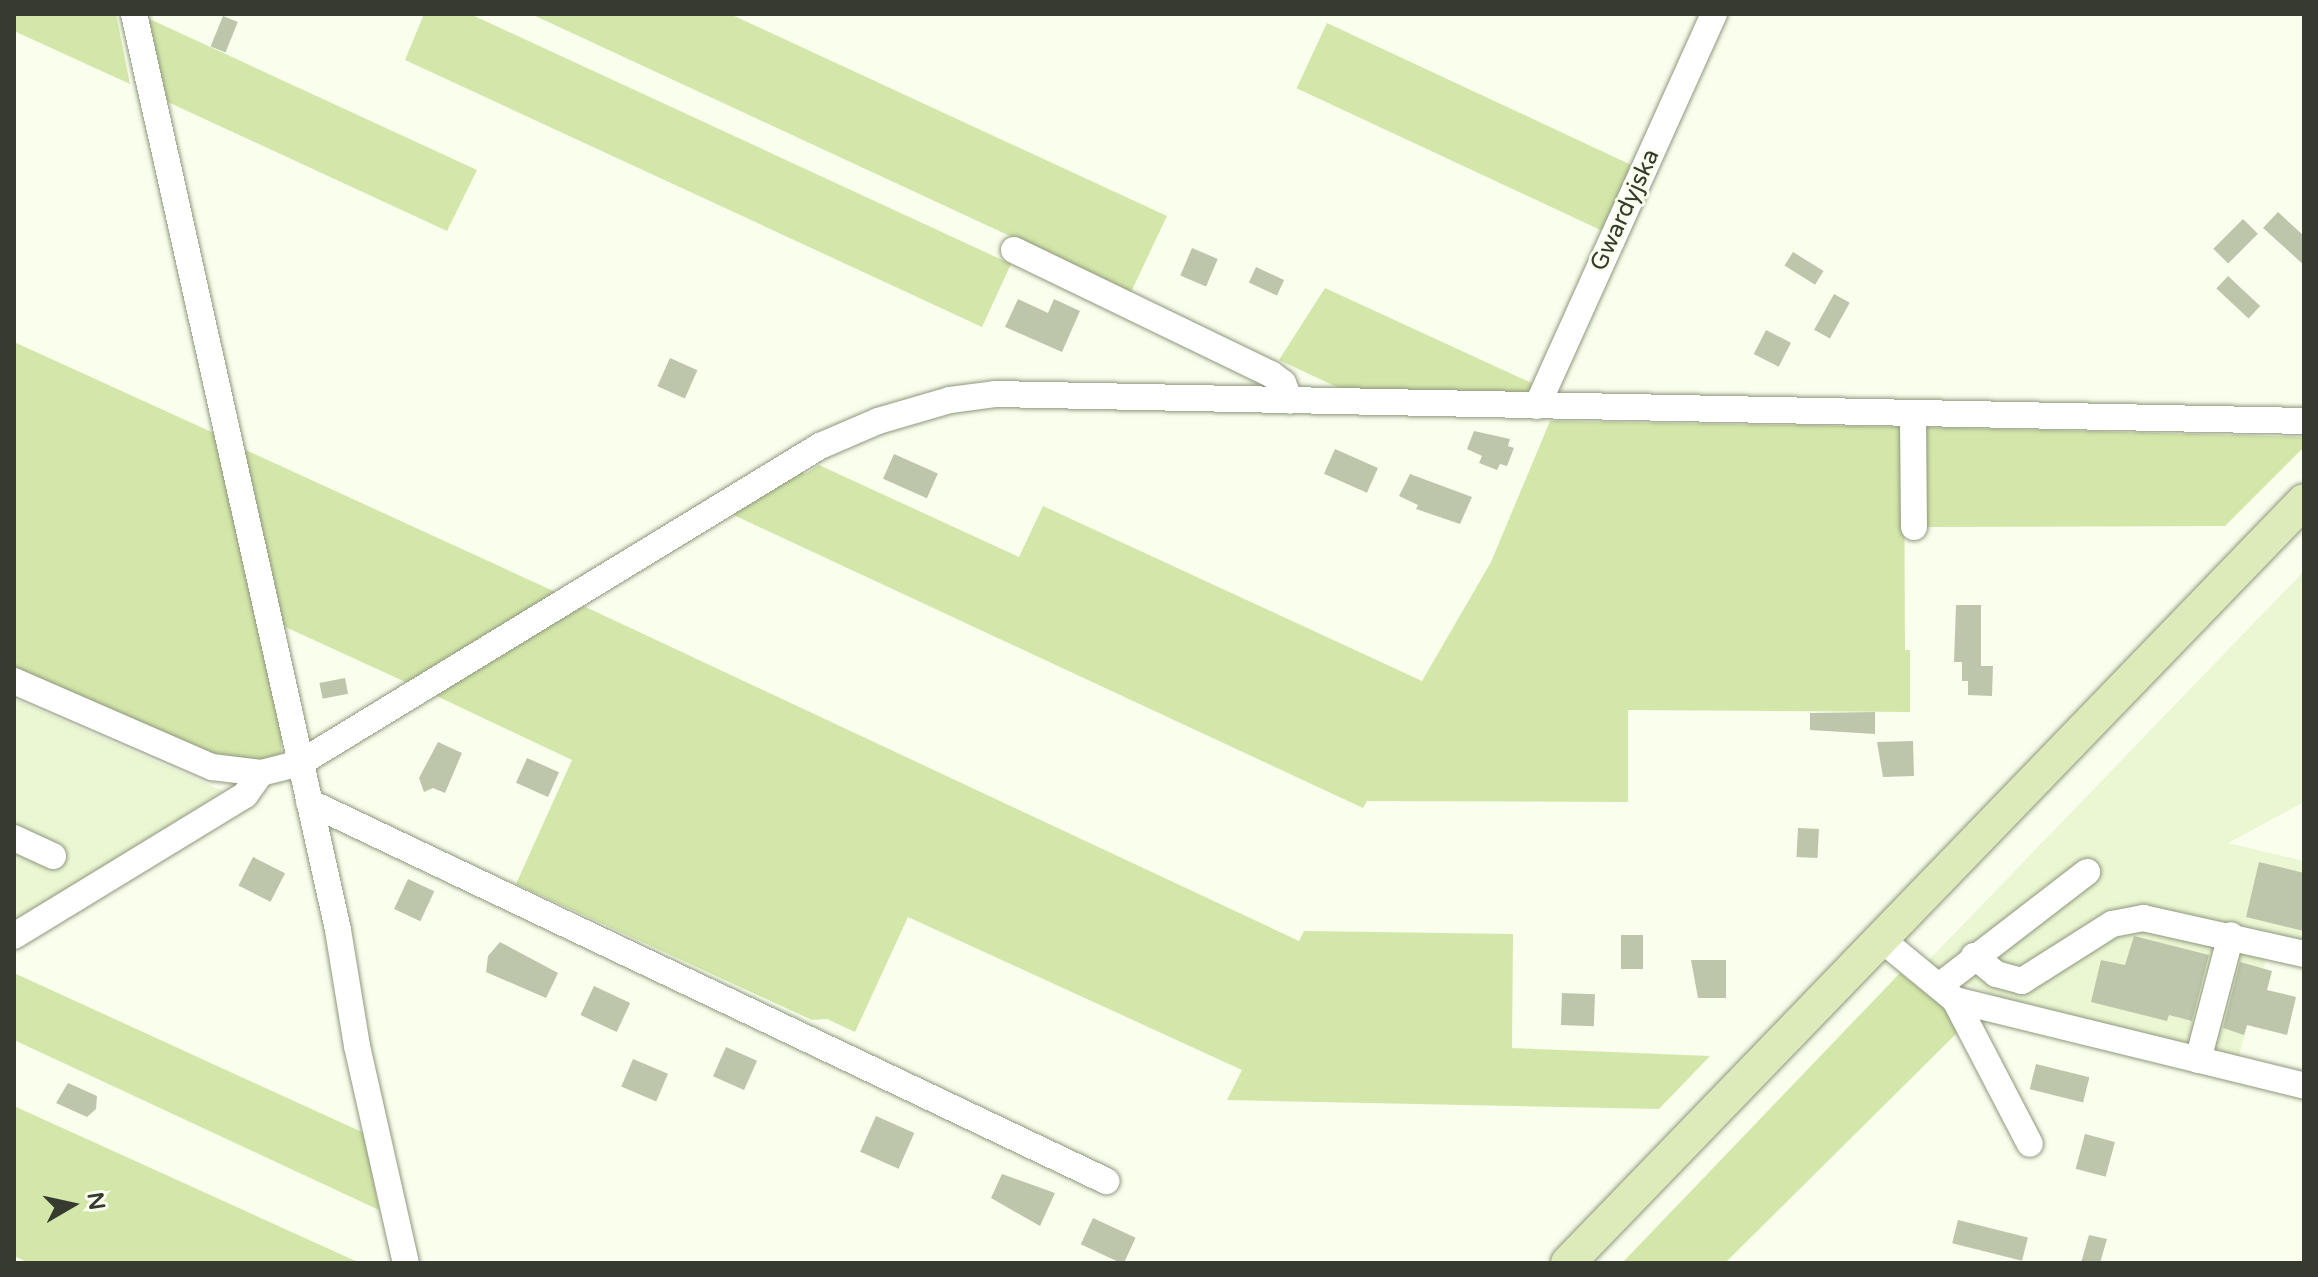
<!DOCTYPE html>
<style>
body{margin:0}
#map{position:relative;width:2318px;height:1277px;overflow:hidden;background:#f9feed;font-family:"Varela Round",sans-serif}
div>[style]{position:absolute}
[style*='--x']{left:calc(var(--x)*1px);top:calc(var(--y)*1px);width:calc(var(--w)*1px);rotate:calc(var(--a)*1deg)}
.built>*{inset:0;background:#ebf7d3}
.green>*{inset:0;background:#d4e7aa;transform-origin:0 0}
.building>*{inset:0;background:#bdc6ab;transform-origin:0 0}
.roads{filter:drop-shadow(0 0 2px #8f977d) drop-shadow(0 0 2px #8f977d)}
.minor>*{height:26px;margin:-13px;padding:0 13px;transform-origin:13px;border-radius:13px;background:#fff}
.major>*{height:34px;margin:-17px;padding:0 17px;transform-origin:17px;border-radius:17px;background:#ddebbb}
span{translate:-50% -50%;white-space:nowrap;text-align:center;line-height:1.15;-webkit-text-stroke:6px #f9feed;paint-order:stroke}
.street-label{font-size:24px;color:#373a2f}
.frame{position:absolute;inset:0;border:16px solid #373a2f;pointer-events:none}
.north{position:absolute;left:32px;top:1165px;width:80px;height:80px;-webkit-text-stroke:6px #f9feed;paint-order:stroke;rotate:81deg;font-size:22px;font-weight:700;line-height:32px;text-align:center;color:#373a2f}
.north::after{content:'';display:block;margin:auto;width:28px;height:36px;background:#373a2f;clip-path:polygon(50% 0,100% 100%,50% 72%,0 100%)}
</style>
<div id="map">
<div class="built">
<i style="clip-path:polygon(2304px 571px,2304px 802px,2228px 843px,2304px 861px,2304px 968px,2266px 959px,2238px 1059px,1997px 997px,1925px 964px)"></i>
<i style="clip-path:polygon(14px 699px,223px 791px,14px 928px)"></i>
</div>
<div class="green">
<i style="clip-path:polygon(14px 14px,116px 14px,130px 84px,14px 31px)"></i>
<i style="clip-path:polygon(424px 14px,470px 14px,1011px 264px,982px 327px,405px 60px)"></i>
<i style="clip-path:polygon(531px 14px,730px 14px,1167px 216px,1131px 292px)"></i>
<i style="clip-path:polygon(143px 16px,477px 170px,447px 231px,159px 98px)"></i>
<i style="left:1327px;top:23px;width:343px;height:72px;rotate:25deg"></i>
<i style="clip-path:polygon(1325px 288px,1536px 385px,1526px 399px,1354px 395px,1279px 360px)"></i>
<i style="clip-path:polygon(14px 342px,216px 434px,282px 717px,281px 757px,253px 766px,217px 760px,14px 667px)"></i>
<i style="clip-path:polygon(1550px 421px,1904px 427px,1905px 650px,1910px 650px,1910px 712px,1628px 710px,1628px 802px,1367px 801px,1363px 808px,725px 511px,797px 470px,805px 474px,819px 465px,1019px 557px,1043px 506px,1422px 681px,1491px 562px)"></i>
<i style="clip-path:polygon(1923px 427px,2304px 437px,2304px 447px,2225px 526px,1924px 527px)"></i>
<i style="clip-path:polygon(235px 445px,560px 594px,412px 685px,281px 625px)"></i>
<i style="clip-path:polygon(575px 602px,1299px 941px,1304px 931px,1513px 934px,1512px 1048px,1710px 1056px,1659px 1109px,1227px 1100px,1242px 1070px,908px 917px,855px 1032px,827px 1019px,812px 1020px,516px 884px,572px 760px,428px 692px)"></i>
<i style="clip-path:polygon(14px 973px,364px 1133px,379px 1210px,14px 1040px)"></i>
<i style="clip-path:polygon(1900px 973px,1949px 1011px,1961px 1029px,1725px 1263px,1622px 1263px)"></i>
<i style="clip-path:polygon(14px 1106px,360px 1263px,29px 1263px,14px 1256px)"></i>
</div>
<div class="building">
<i style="left:223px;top:16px;width:16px;height:33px;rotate:22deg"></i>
<i style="clip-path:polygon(2278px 212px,2304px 236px,2304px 265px,2263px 228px)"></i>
<i style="left:2243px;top:219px;width:21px;height:42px;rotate:45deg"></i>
<i style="left:1192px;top:248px;width:28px;height:30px;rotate:23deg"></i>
<i style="left:1793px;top:252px;width:36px;height:16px;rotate:32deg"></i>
<i style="left:1256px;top:267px;width:31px;height:17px;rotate:25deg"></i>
<i style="left:2228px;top:276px;width:44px;height:17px;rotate:43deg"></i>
<i style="left:1834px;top:294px;width:18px;height:41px;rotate:29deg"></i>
<i style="clip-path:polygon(1018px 299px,1048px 313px,1054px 299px,1080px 311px,1062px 352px,1005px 327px)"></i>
<i style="left:1766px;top:330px;width:28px;height:27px;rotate:27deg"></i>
<i style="left:670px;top:358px;width:30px;height:31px;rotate:24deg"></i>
<i style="clip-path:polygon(1474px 431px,1510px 439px,1508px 446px,1514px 448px,1507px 466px,1500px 464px,1497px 470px,1479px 463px,1482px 456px,1467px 449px)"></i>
<i style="left:1335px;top:449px;width:47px;height:27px;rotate:24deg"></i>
<i style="left:894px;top:454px;width:48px;height:27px;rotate:24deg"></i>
<i style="clip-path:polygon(1410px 474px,1472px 497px,1460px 524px,1416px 509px,1418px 505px,1399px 496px)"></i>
<i style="clip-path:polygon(1956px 605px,1981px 605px,1981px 666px,1993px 666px,1992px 696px,1968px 695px,1968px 681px,1962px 681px,1962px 662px,1954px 662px)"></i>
<i style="left:345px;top:678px;width:16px;height:26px;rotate:79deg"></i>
<i style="clip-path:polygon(1875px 712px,1875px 734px,1810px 730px,1810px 713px)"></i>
<i style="clip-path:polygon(1913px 741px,1914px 776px,1883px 777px,1877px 742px)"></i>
<i style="clip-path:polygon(438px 742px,462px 753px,445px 793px,433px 788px,424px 792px,419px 778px)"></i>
<i style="left:527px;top:758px;width:35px;height:27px;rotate:24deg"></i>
<i style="left:1798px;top:828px;width:21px;height:29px;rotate:3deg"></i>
<i style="left:253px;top:857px;width:36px;height:32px;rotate:27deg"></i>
<i style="clip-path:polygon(2259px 862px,2304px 873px,2304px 931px,2246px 917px)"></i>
<i style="left:408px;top:879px;width:29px;height:33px;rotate:25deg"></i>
<i style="left:1621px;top:935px;width:22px;height:34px"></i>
<i style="clip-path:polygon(2134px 936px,2209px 955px,2192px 1021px,2169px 1015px,2167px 1021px,2091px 1002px,2101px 960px,2125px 965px)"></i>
<i style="clip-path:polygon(500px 942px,558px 973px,546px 998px,486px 972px,488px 956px)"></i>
<i style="clip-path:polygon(1691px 960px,1726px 960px,1726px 998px,1698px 998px)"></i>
<i style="clip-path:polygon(2240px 962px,2272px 971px,2267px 990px,2296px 997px,2287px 1035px,2247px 1025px,2244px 1035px,2223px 1028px)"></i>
<i style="left:594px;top:986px;width:40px;height:32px;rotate:25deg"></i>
<i style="left:1562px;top:993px;width:33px;height:32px;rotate:2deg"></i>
<i style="left:726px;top:1047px;width:34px;height:32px;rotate:24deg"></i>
<i style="left:633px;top:1059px;width:38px;height:30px;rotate:23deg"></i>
<i style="left:2036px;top:1064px;width:55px;height:26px;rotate:14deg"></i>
<i style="clip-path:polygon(68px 1083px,97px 1096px,96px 1109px,87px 1117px,56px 1103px)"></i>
<i style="left:876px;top:1116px;width:42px;height:39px;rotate:24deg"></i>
<i style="left:2085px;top:1134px;width:31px;height:36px;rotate:15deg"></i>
<i style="clip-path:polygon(1002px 1174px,1055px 1193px,1040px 1226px,991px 1198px)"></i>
<i style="left:1093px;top:1218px;width:47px;height:29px;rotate:25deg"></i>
<i style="left:1958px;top:1220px;width:72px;height:24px;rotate:14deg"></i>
<i style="clip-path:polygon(2089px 1235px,2107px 1239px,2100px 1263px,2081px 1263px)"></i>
</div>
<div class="roads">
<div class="minor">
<i style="--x:134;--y:14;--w:938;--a:77.44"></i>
<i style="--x:338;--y:930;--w:118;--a:80.7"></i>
<i style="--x:357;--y:1046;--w:222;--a:77.3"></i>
<i style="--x:1014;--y:250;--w:285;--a:25.8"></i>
<i style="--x:1271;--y:374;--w:15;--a:37"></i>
<i style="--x:1283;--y:383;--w:19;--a:69"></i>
<i style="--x:1537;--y:406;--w:430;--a:-65.7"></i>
<i style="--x:1913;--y:416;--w:111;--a:89.5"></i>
<i style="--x:14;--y:681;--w:216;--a:23.5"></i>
<i style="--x:212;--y:767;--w:49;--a:7"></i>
<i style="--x:261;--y:773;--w:40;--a:-14.4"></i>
<i style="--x:300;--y:763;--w:609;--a:-31.37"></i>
<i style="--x:820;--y:446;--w:63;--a:-23.3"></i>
<i style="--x:878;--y:421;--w:75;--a:-16.3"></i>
<i style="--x:950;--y:400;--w:45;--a:-7.6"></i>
<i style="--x:995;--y:394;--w:1309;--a:1.18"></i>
<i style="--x:309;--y:802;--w:883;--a:25.43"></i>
<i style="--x:14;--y:838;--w:43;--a:24.8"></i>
<i style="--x:14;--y:936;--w:271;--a:-31.4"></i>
<i style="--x:245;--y:795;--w:27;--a:-54"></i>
<i style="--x:1881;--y:939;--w:96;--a:39.5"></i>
<i style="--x:1955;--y:1000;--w:359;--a:13.8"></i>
<i style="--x:1974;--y:956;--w:28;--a:39"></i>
<i style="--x:1996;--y:974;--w:27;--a:15"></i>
<i style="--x:2022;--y:981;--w:107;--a:-32.3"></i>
<i style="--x:2112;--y:924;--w:32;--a:-11"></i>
<i style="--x:2143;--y:918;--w:165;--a:12.6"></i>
<i style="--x:1939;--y:986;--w:187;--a:-37.6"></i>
<i style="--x:1955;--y:1000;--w:162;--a:62.5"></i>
<i style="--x:2198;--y:1060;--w:129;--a:-75.2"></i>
</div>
<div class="major">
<i style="--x:1568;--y:1263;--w:1059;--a:-45.99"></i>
</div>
</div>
<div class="street-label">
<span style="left:1625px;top:210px;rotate:-65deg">Gwardyjska</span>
</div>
<div class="frame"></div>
<div class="north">N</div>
</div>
